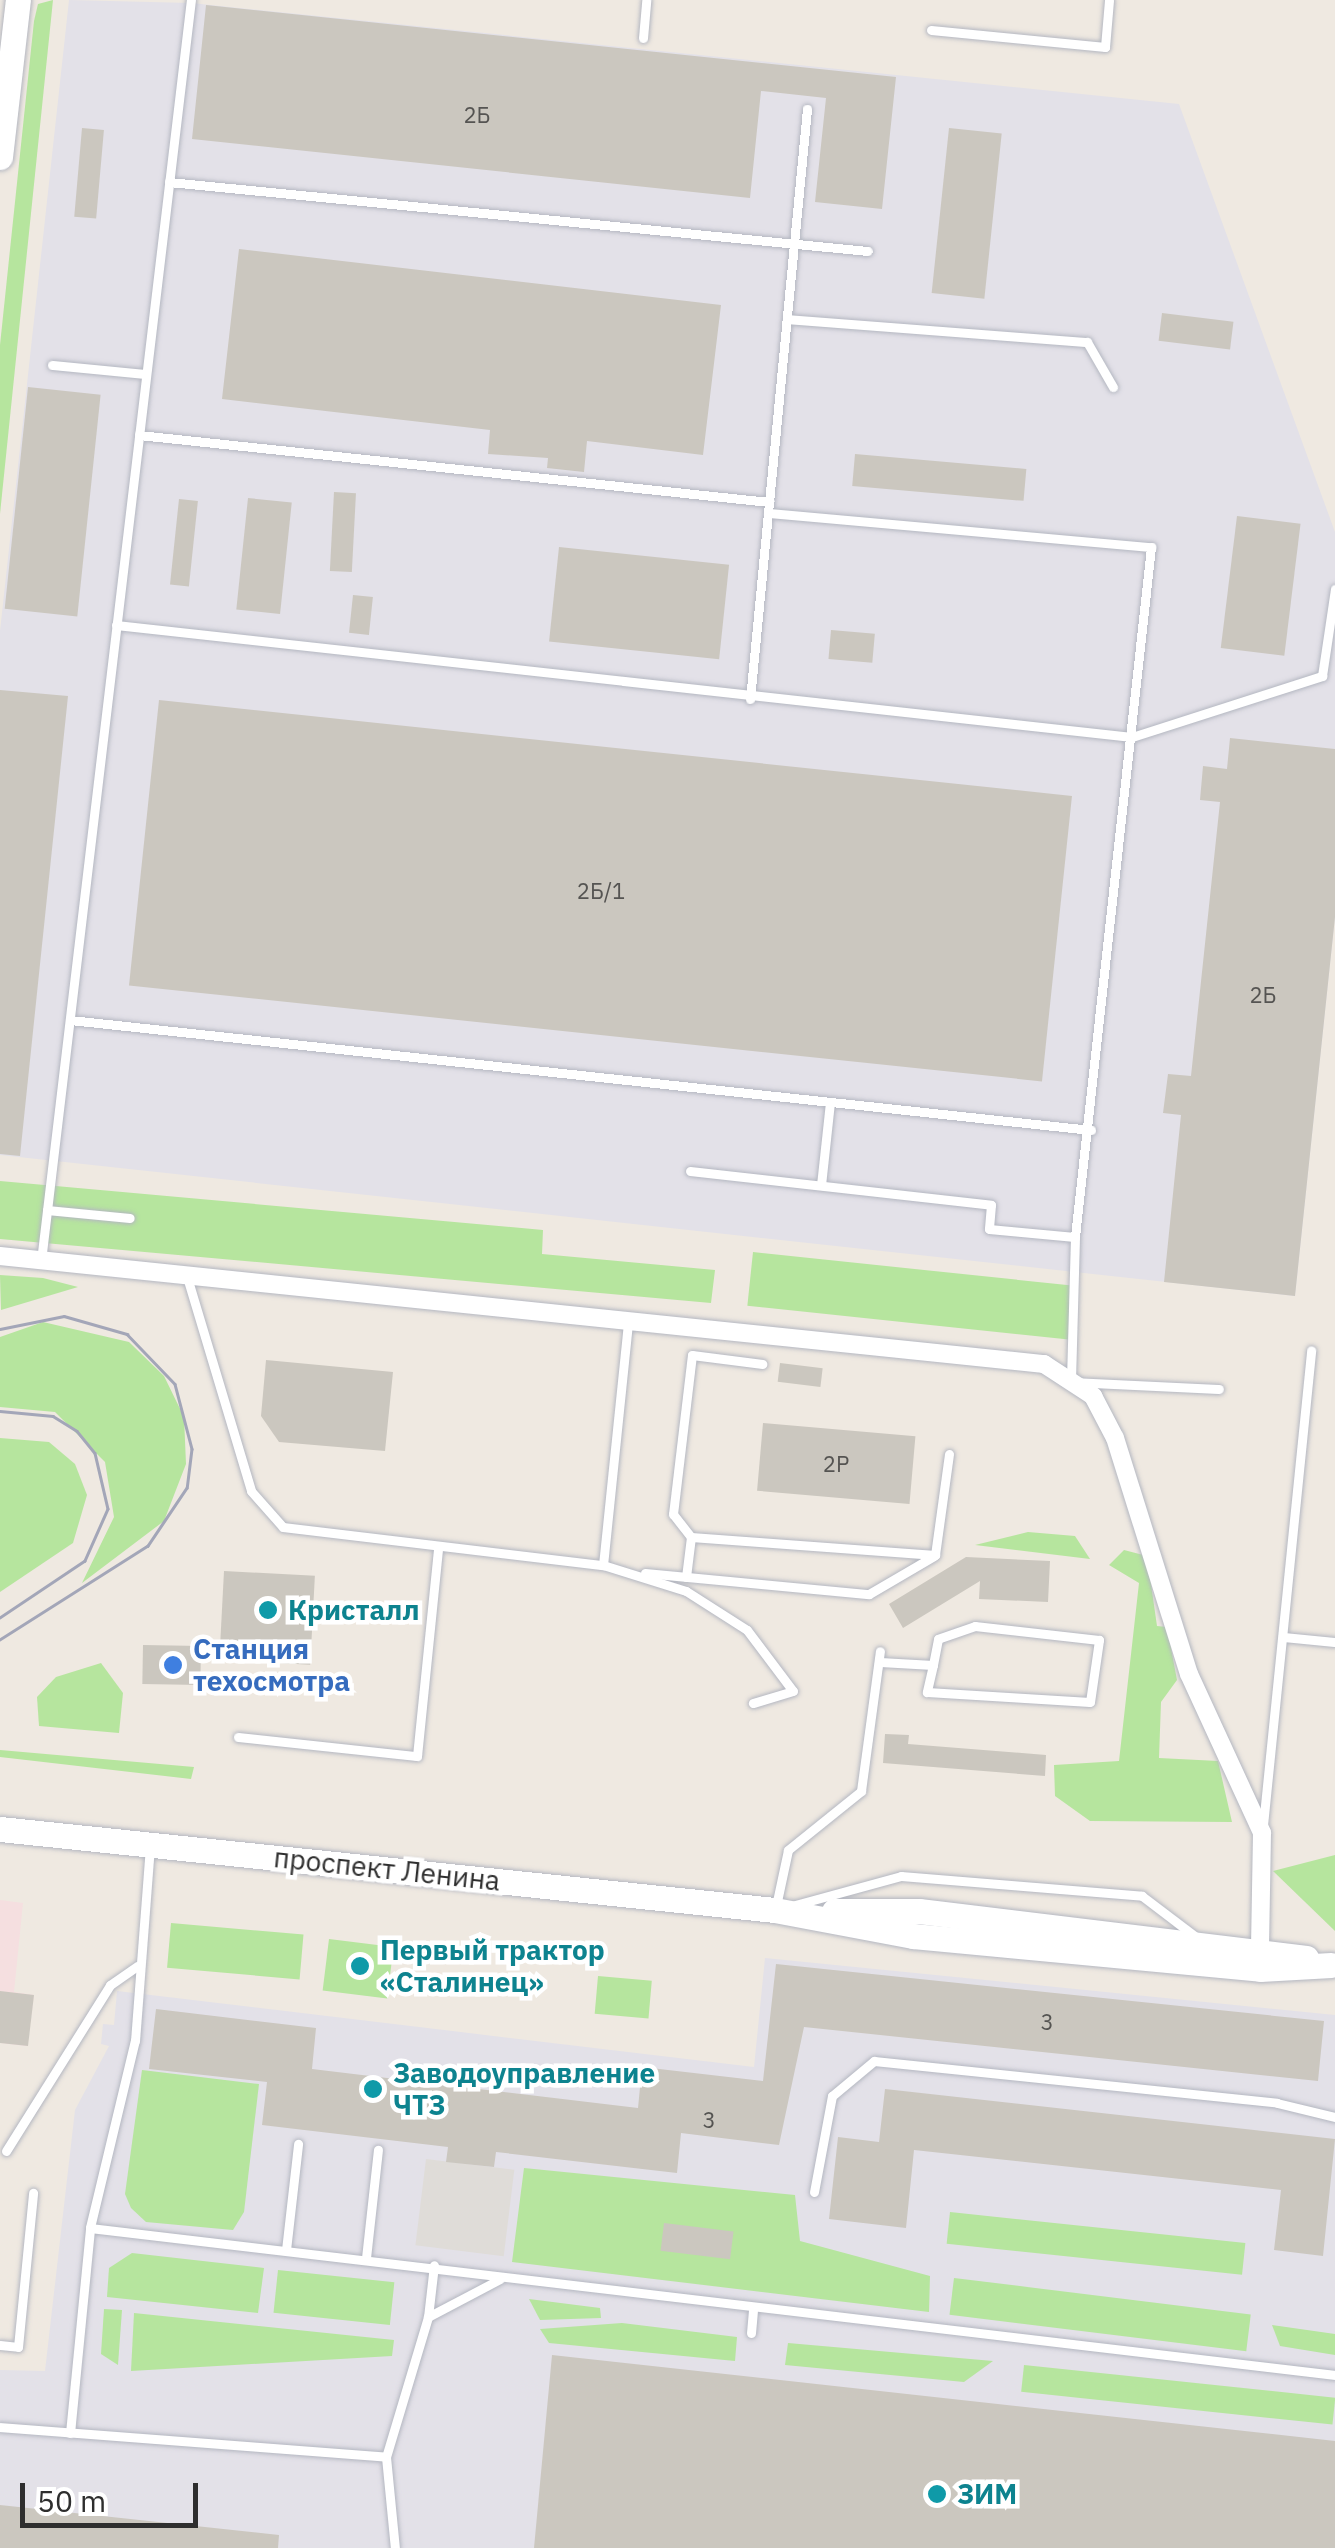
<!DOCTYPE html>
<meta charset="utf-8">
<style>
body{margin:0}
#map{position:relative;width:1335px;height:2548px;overflow:hidden;background:#efe9e1;font-family:"IBM Plex Sans",sans-serif}
div>[style]{position:absolute}
[style*='--x']{left:calc(var(--x)*1px);top:calc(var(--y)*1px);width:calc(var(--w)*1px);rotate:calc(var(--a)*1deg)}
.industrial>*{inset:0;background:#e3e1e8}
.medical>*{inset:0;background:#f5dfe0}
.green>*{inset:0;background:#b6e59e;transform-origin:0 0}
.plaza>*{inset:0;background:#dfdcd8;transform-origin:0 0}
.building>*{inset:0;background:#cbc7bf;transform-origin:0 0}
.roads{filter:drop-shadow(0 0 2px #b4b7c1) drop-shadow(0 0 2px #b4b7c1)}
.lane>*{height:9px;margin:-4.5px;padding:0 4.5px;transform-origin:4.5px;border-radius:4.5px;background:#fff}
.street>*{height:18px;margin:-9px;padding:0 9px;transform-origin:9px;border-radius:9px;background:#fff}
.secondary>*{height:25px;margin:-12.5px;padding:0 12.5px;transform-origin:12.5px;border-radius:12.5px;background:#fff}
.tram>*{height:2.5px;margin:-1.25px;padding:0 1.25px;transform-origin:1.25px;border-radius:1.25px;background:#a3a6b8}
.dots>*{width:28px;height:28px;translate:-50% -50%;box-sizing:border-box;border:5px solid #fff;border-radius:50%}
span{translate:-50% -50%;white-space:nowrap;text-align:center;line-height:1.15;-webkit-text-stroke:9px #fff;paint-order:stroke}
.number-label{font-size:22px;color:#555452}
.number-label span{-webkit-text-stroke-width:0}
.culture-label{font-size:28px;color:#0d838f;font-weight:700}
.left{translate:0 -50%;text-align:left}
.shop-label{font-size:28px;color:#366cbe;font-weight:700}
.street-label{font-size:28px;color:#2e2e2e}
.scale{position:absolute;left:20px;top:2483px;width:178px;height:45px;box-sizing:border-box;border:5px solid #2e2e2e;border-top:0;padding-left:12px;font-size:30px;line-height:35px;white-space:nowrap;color:#2e2e2e;-webkit-text-stroke:8px #fff;paint-order:stroke}
</style>
<div id="map">
<div class="industrial">
<i style="clip-path:polygon(69px 0,191px 3px,1179px 104px,1335px 532px,1335px 917px,1295px 1296px,0 1155px,0 631px)"></i>
<i style="clip-path:polygon(765px 1958px,1335px 2015px,1335px 2548px,0 2548px,0 2370px,45px 2371px,75px 2110px,109px 2046px,101px 2044px,103px 2024px,114px 2025px,117px 1991px,754px 2067px)"></i>
</div>
<div class="medical">
<i style="clip-path:polygon(0 1900px,23px 1903px,14px 1992px,34px 1995px,27px 2046px,0 2043px)"></i>
</div>
<div class="green">
<i style="clip-path:polygon(53px 0,0 514px,0 345px,34px 21px,38px 4px)"></i>
<i style="clip-path:polygon(0 1181px,543px 1230px,542px 1254px,715px 1270px,711px 1303px,0 1239px)"></i>
<i style="left:753px;top:1252px;width:323px;height:54px;rotate:6deg"></i>
<i style="clip-path:polygon(0 1275px,43px 1278px,78px 1287px,1px 1310px)"></i>
<i style="clip-path:polygon(43px 1322px,129px 1342px,164px 1376px,184px 1417px,186px 1464px,164px 1521px,82px 1583px,114px 1517px,105px 1462px,55px 1412px,0 1407px,0 1337px)"></i>
<i style="clip-path:polygon(0 1438px,49px 1442px,75px 1464px,87px 1495px,73px 1543px,0 1592px)"></i>
<i style="clip-path:polygon(1028px 1532px,1075px 1536px,1090px 1559px,975px 1545px)"></i>
<i style="clip-path:polygon(1124px 1550px,1147px 1556px,1157px 1626px,1167px 1627px,1177px 1680px,1161px 1702px,1159px 1758px,1218px 1761px,1232px 1822px,1090px 1821px,1055px 1796px,1054px 1765px,1119px 1761px,1139px 1583px,1109px 1565px)"></i>
<i style="clip-path:polygon(101px 1663px,123px 1693px,119px 1733px,39px 1726px,37px 1697px,56px 1677px)"></i>
<i style="clip-path:polygon(0 1750px,194px 1767px,191px 1779px,0 1757px)"></i>
<i style="clip-path:polygon(1335px 1855px,1335px 1931px,1273px 1871px)"></i>
<i style="left:171px;top:1923px;width:133px;height:45px;rotate:5deg"></i>
<i style="left:329px;top:1939px;width:65px;height:52px;rotate:7deg"></i>
<i style="left:598px;top:1976px;width:54px;height:38px;rotate:5deg"></i>
<i style="clip-path:polygon(142px 2070px,259px 2084px,244px 2212px,233px 2230px,146px 2222px,131px 2208px,125px 2194px)"></i>
<i style="clip-path:polygon(524px 2168px,795px 2195px,800px 2241px,930px 2276px,929px 2312px,512px 2262px)"></i>
<i style="left:950px;top:2212px;width:297px;height:32px;rotate:6deg"></i>
<i style="clip-path:polygon(132px 2253px,264px 2268px,258px 2313px,107px 2297px,109px 2268px)"></i>
<i style="left:278px;top:2270px;width:117px;height:43px;rotate:6deg"></i>
<i style="left:954px;top:2278px;width:299px;height:37px;rotate:7deg"></i>
<i style="clip-path:polygon(529px 2299px,600px 2308px,601px 2318px,540px 2320px)"></i>
<i style="clip-path:polygon(104px 2309px,122px 2310px,118px 2365px,101px 2354px)"></i>
<i style="clip-path:polygon(134px 2313px,394px 2340px,392px 2356px,131px 2371px)"></i>
<i style="clip-path:polygon(622px 2323px,737px 2337px,735px 2361px,549px 2343px,540px 2329px)"></i>
<i style="clip-path:polygon(1272px 2325px,1335px 2334px,1335px 2355px,1280px 2346px)"></i>
<i style="clip-path:polygon(788px 2343px,993px 2361px,964px 2382px,785px 2365px)"></i>
<i style="left:1024px;top:2365px;width:313px;height:27px;rotate:6deg"></i>
</div>
<div class="plaza">
<i style="left:426px;top:2159px;width:89px;height:87px;rotate:7deg"></i>
</div>
<div class="building">
<i style="clip-path:polygon(206px 5px,896px 77px,882px 209px,815px 202px,826px 98px,761px 91px,750px 198px,192px 139px)"></i>
<i style="left:82px;top:128px;width:22px;height:89px;rotate:5deg"></i>
<i style="left:949px;top:128px;width:53px;height:166px;rotate:6deg"></i>
<i style="clip-path:polygon(239px 249px,721px 305px,703px 455px,587px 441px,584px 472px,547px 468px,548px 458px,488px 454px,490px 430px,222px 399px)"></i>
<i style="left:1162px;top:313px;width:72px;height:28px;rotate:7deg"></i>
<i style="left:28px;top:387px;width:73px;height:223px;rotate:6deg"></i>
<i style="left:855px;top:454px;width:172px;height:32px;rotate:5deg"></i>
<i style="left:334px;top:492px;width:22px;height:79px;rotate:3deg"></i>
<i style="left:248px;top:498px;width:44px;height:112px;rotate:6deg"></i>
<i style="left:179px;top:499px;width:19px;height:86px;rotate:6deg"></i>
<i style="left:1237px;top:516px;width:64px;height:133px;rotate:7deg"></i>
<i style="left:559px;top:547px;width:171px;height:95px;rotate:6deg"></i>
<i style="left:353px;top:595px;width:20px;height:38px;rotate:6deg"></i>
<i style="left:831px;top:630px;width:44px;height:29px;rotate:5deg"></i>
<i style="clip-path:polygon(0 690px,68px 696px,20px 1156px,0 1154px)"></i>
<i style="left:159px;top:700px;width:918px;height:287px;rotate:6deg"></i>
<i style="clip-path:polygon(1230px 738px,1335px 749px,1335px 917px,1295px 1296px,1164px 1282px,1181px 1115px,1163px 1113px,1168px 1074px,1191px 1076px,1220px 802px,1200px 800px,1203px 766px,1227px 769px)"></i>
<i style="clip-path:polygon(266px 1360px,393px 1372px,385px 1451px,279px 1442px,261px 1416px)"></i>
<i style="left:780px;top:1363px;width:43px;height:19px;rotate:7deg"></i>
<i style="left:763px;top:1423px;width:153px;height:68px;rotate:5deg"></i>
<i style="clip-path:polygon(966px 1557px,1050px 1561px,1048px 1602px,979px 1599px,980px 1581px,903px 1628px,889px 1604px)"></i>
<i style="left:224px;top:1571px;width:91px;height:89px;rotate:3deg"></i>
<i style="left:143px;top:1645px;width:58px;height:39px;rotate:1deg"></i>
<i style="clip-path:polygon(885px 1734px,909px 1735px,908px 1744px,1046px 1755px,1045px 1776px,883px 1763px)"></i>
<i style="clip-path:polygon(776px 1964px,1324px 2021px,1318px 2081px,804px 2027px,779px 2145px,681px 2133px,677px 2173px,496px 2152px,494px 2167px,446px 2162px,448px 2147px,262px 2125px,267px 2082px,149px 2069px,156px 2009px,316px 2028px,312px 2069px,638px 2108px,642px 2067px,763px 2081px)"></i>
<i style="clip-path:polygon(0 1991px,34px 1995px,28px 2046px,0 2043px)"></i>
<i style="clip-path:polygon(885px 2089px,1335px 2139px,1323px 2256px,1274px 2250px,1281px 2190px,914px 2150px,906px 2228px,829px 2219px,838px 2137px,879px 2142px)"></i>
<i style="left:664px;top:2223px;width:70px;height:28px;rotate:7deg"></i>
<i style="clip-path:polygon(552px 2355px,1335px 2441px,1335px 2548px,534px 2548px)"></i>
<i style="clip-path:polygon(0 2505px,279px 2535px,278px 2548px,0 2548px)"></i>
</div>
<div class="roads">
<div class="lane">
<i style="--x:931;--y:30;--w:175;--a:5.6"></i>
<i style="--x:1105;--y:47;--w:47;--a:-85.1"></i>
<i style="--x:643;--y:38;--w:38;--a:-85"></i>
<i style="--x:169;--y:182;--w:702;--a:5.64"></i>
<i style="--x:787;--y:319;--w:301;--a:4.4"></i>
<i style="--x:1087;--y:342;--w:52;--a:60"></i>
<i style="--x:52;--y:365;--w:94;--a:5.5"></i>
<i style="--x:139;--y:435;--w:634;--a:6.07"></i>
<i style="--x:768;--y:513;--w:385;--a:5.1"></i>
<i style="--x:1151;--y:547;--w:694;--a:96.29"></i>
<i style="--x:1075;--y:1237;--w:145;--a:91.6"></i>
<i style="--x:1071;--y:1382;--w:148;--a:2.7"></i>
<i style="--x:116;--y:625;--w:1022;--a:6.29"></i>
<i style="--x:1132;--y:737;--w:200;--a:-17.8"></i>
<i style="--x:1322;--y:676;--w:88;--a:-81.5"></i>
<i style="--x:750;--y:699;--w:593;--a:-84.48"></i>
<i style="--x:70;--y:1020;--w:1027;--a:6.15"></i>
<i style="--x:690;--y:1171;--w:303;--a:6.4"></i>
<i style="--x:991;--y:1205;--w:24;--a:95"></i>
<i style="--x:989;--y:1229;--w:86;--a:5.3"></i>
<i style="--x:821;--y:1185;--w:83;--a:-83.8"></i>
<i style="--x:47;--y:1210;--w:83;--a:5.5"></i>
<i style="--x:41;--y:1261;--w:1270;--a:-83.22"></i>
<i style="--x:187;--y:1277;--w:223;--a:73.3"></i>
<i style="--x:251;--y:1491;--w:48;--a:48.4"></i>
<i style="--x:283;--y:1527;--w:322;--a:6.8"></i>
<i style="--x:603;--y:1565;--w:87;--a:17.4"></i>
<i style="--x:686;--y:1591;--w:72;--a:32.6"></i>
<i style="--x:747;--y:1630;--w:76;--a:53"></i>
<i style="--x:793;--y:1691;--w:42;--a:163.3"></i>
<i style="--x:691;--y:1537;--w:245;--a:4.2"></i>
<i style="--x:935;--y:1555;--w:102;--a:-82.1"></i>
<i style="--x:603;--y:1565;--w:245;--a:-84.1"></i>
<i style="--x:645;--y:1573;--w:225;--a:5.4"></i>
<i style="--x:869;--y:1594;--w:75;--a:-30.3"></i>
<i style="--x:686;--y:1577;--w:40;--a:-82.9"></i>
<i style="--x:691;--y:1537;--w:29;--a:-128"></i>
<i style="--x:673;--y:1514;--w:160;--a:-83.2"></i>
<i style="--x:692;--y:1355;--w:71;--a:7.3"></i>
<i style="--x:1283;--y:1637;--w:52;--a:5.5"></i>
<i style="--x:880;--y:1662;--w:53;--a:3.2"></i>
<i style="--x:933;--y:1665;--w:28;--a:103"></i>
<i style="--x:927;--y:1692;--w:163;--a:3.5"></i>
<i style="--x:1090;--y:1702;--w:63;--a:-81.7"></i>
<i style="--x:1099;--y:1640;--w:125;--a:-173.6"></i>
<i style="--x:975;--y:1626;--w:39;--a:161"></i>
<i style="--x:938;--y:1639;--w:26;--a:101"></i>
<i style="--x:238;--y:1737;--w:180;--a:6.1"></i>
<i style="--x:417;--y:1756;--w:209;--a:-84.2"></i>
<i style="--x:1263;--y:1825;--w:477;--a:-84.2"></i>
<i style="--x:150;--y:1846;--w:195;--a:94.4"></i>
<i style="--x:135;--y:2040;--w:193;--a:103.5"></i>
<i style="--x:90;--y:2228;--w:1254;--a:6.73"></i>
<i style="--x:795;--y:1905;--w:110;--a:-15.3"></i>
<i style="--x:901;--y:1876;--w:242;--a:4.7"></i>
<i style="--x:1142;--y:1896;--w:68;--a:37.2"></i>
<i style="--x:776;--y:1906;--w:57;--a:-77.9"></i>
<i style="--x:788;--y:1850;--w:94;--a:-38.9"></i>
<i style="--x:861;--y:1791;--w:141;--a:-82.3"></i>
<i style="--x:6;--y:2151;--w:196;--a:-57.9"></i>
<i style="--x:110;--y:1985;--w:33;--a:-35"></i>
<i style="--x:814;--y:2192;--w:98;--a:-79.4"></i>
<i style="--x:832;--y:2096;--w:55;--a:-39.8"></i>
<i style="--x:874;--y:2061;--w:405;--a:5.9"></i>
<i style="--x:1277;--y:2103;--w:60;--a:13.6"></i>
<i style="--x:286;--y:2250;--w:107;--a:-83.5"></i>
<i style="--x:366;--y:2258;--w:109;--a:-83.7"></i>
<i style="--x:428;--y:2317;--w:52;--a:-83.4"></i>
<i style="--x:751;--y:2333;--w:25;--a:-85"></i>
<i style="--x:0;--y:2345;--w:18;--a:6"></i>
<i style="--x:18;--y:2347;--w:155;--a:-84.4"></i>
<i style="--x:0;--y:2427;--w:387;--a:4.4"></i>
<i style="--x:386;--y:2457;--w:146;--a:-73.3"></i>
<i style="--x:428;--y:2317;--w:81;--a:-27.8"></i>
<i style="--x:70;--y:2433;--w:206;--a:-84.4"></i>
<i style="--x:386;--y:2457;--w:91;--a:84.4"></i>
</div>
<div class="street">
<i style="--x:0;--y:1256;--w:1050;--a:5.91"></i>
<i style="--x:1044;--y:1364;--w:59;--a:33.1"></i>
<i style="--x:1093;--y:1396;--w:47;--a:62.4"></i>
<i style="--x:1115;--y:1438;--w:247;--a:72.6"></i>
<i style="--x:1189;--y:1674;--w:175;--a:65.3"></i>
<i style="--x:1262;--y:1833;--w:114;--a:91"></i>
</div>
<div class="secondary">
<i style="--x:0;--y:157;--w:158;--a:-83.5"></i>
<i style="--x:0;--y:1829;--w:779;--a:5.97"></i>
<i style="--x:775;--y:1910;--w:140;--a:10.7"></i>
<i style="--x:913;--y:1936;--w:349;--a:5.4"></i>
<i style="--x:1260;--y:1969;--w:71;--a:-3.2"></i>
<i style="--x:834;--y:1911;--w:85;--a:0"></i>
<i style="--x:919;--y:1911;--w:390;--a:6.9"></i>
</div>
</div>
<div class="tram">
<i style="--x:0;--y:1329;--w:65;--a:-11.5"></i>
<i style="--x:64;--y:1316;--w:66;--a:15.9"></i>
<i style="--x:127;--y:1334;--w:69;--a:46.2"></i>
<i style="--x:175;--y:1384;--w:67;--a:75.3"></i>
<i style="--x:192;--y:1449;--w:39;--a:97"></i>
<i style="--x:187;--y:1488;--w:70;--a:123.9"></i>
<i style="--x:148;--y:1546;--w:175;--a:147.6"></i>
<i style="--x:0;--y:1411;--w:53;--a:5.4"></i>
<i style="--x:53;--y:1416;--w:28;--a:32"></i>
<i style="--x:77;--y:1431;--w:28;--a:51"></i>
<i style="--x:95;--y:1453;--w:57;--a:76.9"></i>
<i style="--x:108;--y:1509;--w:57;--a:113.9"></i>
<i style="--x:85;--y:1561;--w:102;--a:146.2"></i>
</div>
<div class="dots">
<i style="left:268px;top:1610px;background:#0f9aa8"></i>
<i style="left:173px;top:1665px;background:#3f7fe0"></i>
<i style="left:360px;top:1966px;background:#0f9aa8"></i>
<i style="left:373px;top:2089px;background:#0f9aa8"></i>
<i style="left:937px;top:2494px;background:#0f9aa8"></i>
</div>
<div class="number-label">
<span style="left:477px;top:115px">2Б</span>
<span style="left:601px;top:891px">2Б/1</span>
<span style="left:1263px;top:995px">2Б</span>
<span style="left:836px;top:1464px">2Р</span>
<span style="left:1047px;top:2022px">3</span>
<span style="left:709px;top:2120px">3</span>
</div>
<div class="culture-label">
<span class="left" style="left:288px;top:1610px">Кристалл</span>
<span class="left" style="left:380px;top:1966px">Первый трактор<br>«Сталинец»</span>
<span class="left" style="left:393px;top:2089px">Заводоуправление<br>ЧТЗ</span>
<span class="left" style="left:957px;top:2494px">ЗИМ</span>
</div>
<div class="shop-label">
<span class="left" style="left:193px;top:1665px">Станция<br>техосмотра</span>
</div>
<div class="street-label">
<span style="left:387px;top:1869px;rotate:6deg">проспект Ленина</span>
</div>
<div class="scale">50 m</div>
</div>
